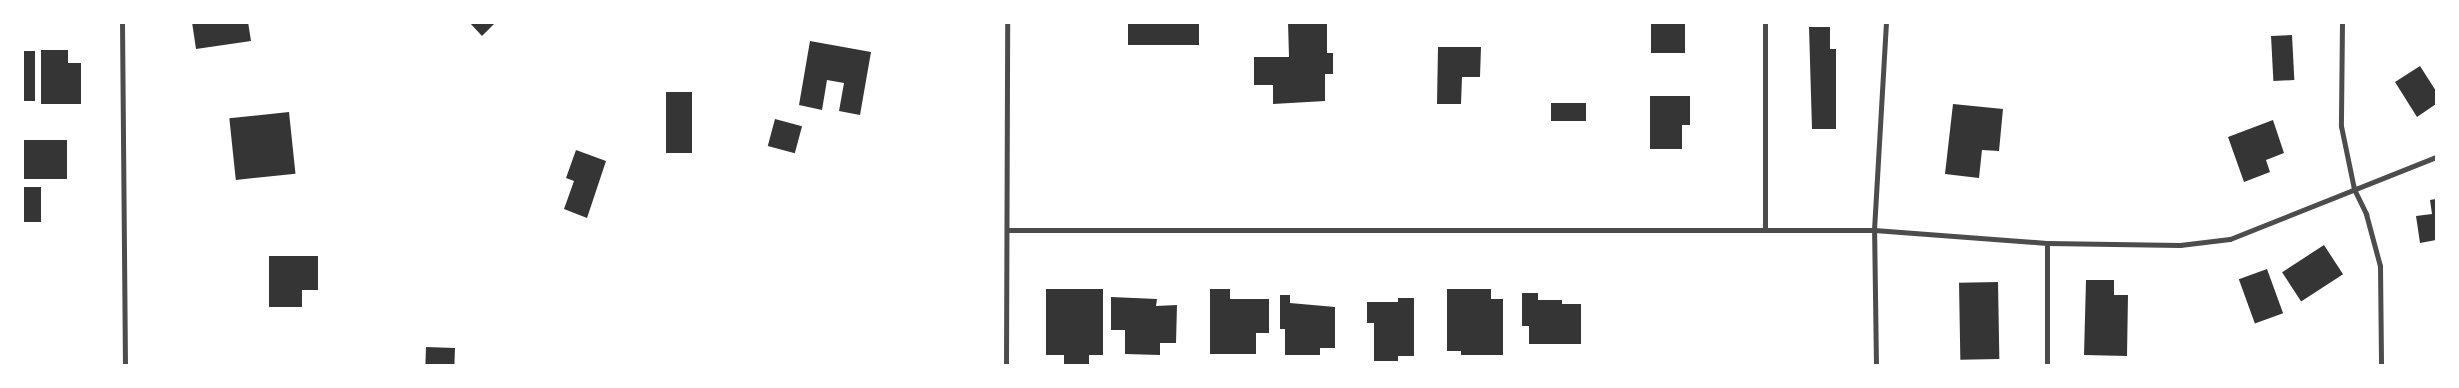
<!DOCTYPE html>
<style>
body{margin:0}
#map{position:relative;width:2459px;height:388px;overflow:hidden;background:#fff;font-family:"IBM Plex Sans",sans-serif}
div>[style]{position:absolute}
[style*='--x']{left:calc(var(--x)*1px);top:calc(var(--y)*1px);width:calc(var(--w)*1px);rotate:calc(var(--a)*1deg)}
.building>*{inset:0;background:#353535;transform-origin:0 0}
.minor>*{height:5px;margin:-2.5px;padding:0 2.5px;transform-origin:2.5px;border-radius:2.5px;background:#4c4c4c}
span{translate:-50% -50%;white-space:nowrap;text-align:center;line-height:1.15;-webkit-text-stroke:4px #fff;paint-order:stroke}
.frame{position:absolute;inset:0;border:24px solid #fff;pointer-events:none}
</style>
<div id="map">
<div class="building">
<i style="clip-path:polygon(192px 22px,248px 22px,251px 41px,196px 49px)"></i>
<i style="clip-path:polygon(469px 22px,496px 22px,482px 36px)"></i>
<i style="left:1128px;top:22px;width:71px;height:23px"></i>
<i style="clip-path:polygon(1288px 22px,1327px 22px,1327px 53px,1333px 53px,1333px 74px,1325px 74px,1325px 101px,1273px 104px,1273px 85px,1254px 85px,1254px 57px,1289px 57px)"></i>
<i style="left:1651px;top:22px;width:34px;height:31px"></i>
<i style="clip-path:polygon(1809px 27px,1830px 27px,1830px 49px,1836px 49px,1836px 129px,1812px 129px)"></i>
<i style="left:2292px;top:35px;width:45px;height:21px;rotate:87deg"></i>
<i style="clip-path:polygon(810px 41px,871px 52px,860px 115px,839px 111px,844px 83px,827px 80px,822px 110px,799px 105px)"></i>
<i style="clip-path:polygon(1438px 47px,1481px 47px,1480px 77px,1462px 77px,1461px 104px,1437px 104px)"></i>
<i style="clip-path:polygon(41px 50px,68px 50px,68px 63px,81px 63px,81px 104px,41px 104px)"></i>
<i style="left:22px;top:51px;width:13px;height:50px"></i>
<i style="clip-path:polygon(2420px 66px,2436px 91px,2436px 104px,2417px 117px,2395px 82px)"></i>
<i style="left:666px;top:92px;width:26px;height:61px"></i>
<i style="clip-path:polygon(1650px 96px,1690px 96px,1690px 125px,1682px 125px,1682px 149px,1650px 149px)"></i>
<i style="left:1551px;top:103px;width:35px;height:18px"></i>
<i style="clip-path:polygon(1953px 104px,2003px 109px,1999px 151px,1982px 150px,1979px 178px,1945px 174px)"></i>
<i style="left:289px;top:112px;width:62px;height:60px;rotate:84deg"></i>
<i style="left:775px;top:119px;width:28px;height:28px;rotate:15deg"></i>
<i style="clip-path:polygon(2273px 120px,2284px 153px,2266px 160px,2270px 172px,2244px 182px,2228px 137px)"></i>
<i style="left:22px;top:140px;width:45px;height:39px"></i>
<i style="clip-path:polygon(576px 150px,606px 161px,587px 218px,564px 209px,574px 181px,566px 178px)"></i>
<i style="left:22px;top:187px;width:19px;height:35px"></i>
<i style="clip-path:polygon(2436px 199px,2436px 240px,2420px 243px,2416px 216px,2432px 214px,2430px 200px)"></i>
<i style="left:2324px;top:245px;width:35px;height:50px;rotate:57deg"></i>
<i style="clip-path:polygon(269px 256px,318px 256px,318px 290px,302px 290px,302px 307px,269px 307px)"></i>
<i style="left:2267px;top:269px;width:47px;height:30px;rotate:70deg"></i>
<i style="clip-path:polygon(2086px 280px,2114px 280px,2114px 295px,2128px 295px,2127px 356px,2084px 355px)"></i>
<i style="left:1998px;top:282px;width:77px;height:39px;rotate:89deg"></i>
<i style="clip-path:polygon(1046px 289px,1103px 289px,1103px 355px,1089px 355px,1089px 364px,1064px 364px,1064px 355px,1046px 355px)"></i>
<i style="clip-path:polygon(1210px 289px,1230px 289px,1230px 299px,1269px 299px,1269px 333px,1256px 333px,1256px 354px,1210px 354px)"></i>
<i style="clip-path:polygon(1447px 289px,1491px 289px,1491px 299px,1503px 299px,1503px 355px,1461px 355px,1461px 351px,1447px 351px)"></i>
<i style="clip-path:polygon(1522px 293px,1538px 293px,1538px 300px,1562px 300px,1562px 304px,1581px 304px,1581px 344px,1529px 344px,1529px 326px,1522px 326px)"></i>
<i style="clip-path:polygon(1280px 295px,1290px 295px,1290px 303px,1335px 307px,1335px 348px,1320px 348px,1320px 355px,1285px 355px,1285px 329px,1280px 329px)"></i>
<i style="clip-path:polygon(1111px 297px,1157px 299px,1156px 306px,1177px 305px,1176px 343px,1160px 343px,1160px 355px,1125px 354px,1125px 330px,1111px 330px)"></i>
<i style="clip-path:polygon(1398px 298px,1414px 298px,1414px 356px,1398px 356px,1398px 361px,1374px 361px,1374px 323px,1367px 323px,1367px 302px,1398px 302px)"></i>
<i style="left:426px;top:347px;width:29px;height:19px;rotate:2deg"></i>
</div>
<div class="minor">
<i style="--x:122;--y:22;--w:344;--a:89.5"></i>
<i style="--x:1765;--y:22;--w:208;--a:90"></i>
<i style="--x:2342;--y:22;--w:104;--a:90.6"></i>
<i style="--x:2341;--y:126;--w:64;--a:78.3"></i>
<i style="--x:2354;--y:189;--w:28;--a:64"></i>
<i style="--x:2366;--y:214;--w:54;--a:74.9"></i>
<i style="--x:2380;--y:266;--w:100;--a:89.4"></i>
<i style="--x:1007;--y:230;--w:867;--a:0"></i>
<i style="--x:1874;--y:230;--w:173;--a:4.3"></i>
<i style="--x:2047;--y:243;--w:133;--a:0.9"></i>
<i style="--x:2180;--y:245;--w:50;--a:-6.8"></i>
<i style="--x:2230;--y:239;--w:222;--a:-21.7"></i>
<i style="--x:2047;--y:243;--w:123;--a:90"></i>
<i style="--x:1006;--y:366;--w:344;--a:-89.8"></i>
<i style="--x:1876;--y:366;--w:136;--a:-90.8"></i>
<i style="--x:1874;--y:230;--w:208;--a:-86.7"></i>
</div>
<div class="frame"></div>
</div>
